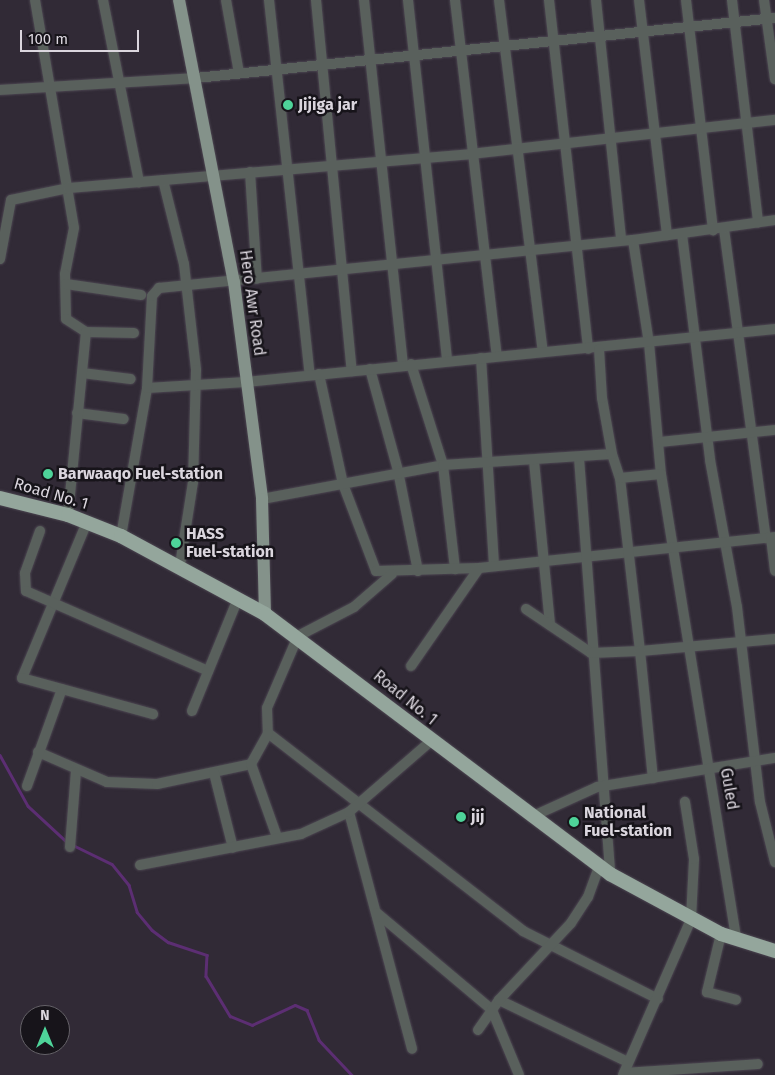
<!DOCTYPE html>
<style>
body{margin:0}
#map{position:relative;width:775px;height:1075px;overflow:hidden;background:#312a36;font-family:"Fira Sans",sans-serif}
div>[style]{position:absolute}
[style*='--x']{left:calc(var(--x)*1px);top:calc(var(--y)*1px);width:calc(var(--w)*1px);rotate:calc(var(--a)*1deg)}
.stream>*{height:2.5px;margin:-1.25px;padding:0 1.25px;transform-origin:1.25px;border-radius:1.25px;background:#5c2e73}
.roads{filter:drop-shadow(0 0 1px #4c4651) drop-shadow(0 0 1px #4c4651)}
.minor>*{height:10px;margin:-5px;padding:0 5px;transform-origin:5px;border-radius:5px;background:#59605c}
.major>*{height:12px;margin:-6px;padding:0 6px;transform-origin:6px;border-radius:6px;background:#84928a}
.highway>*{height:14px;margin:-7px;padding:0 7px;transform-origin:7px;border-radius:7px;background:#94a69c}
.dots>*{width:14px;height:14px;translate:-50% -50%;box-sizing:border-box;border:2px solid #17141a;border-radius:50%}
span{translate:-50% -50%;white-space:nowrap;text-align:center;line-height:1.15;-webkit-text-stroke:5px #17141a;paint-order:stroke}
.poi-label{font-size:16px;color:#dbd6de;font-weight:700}
.left{translate:0 -50%;text-align:left}
.street-label{font-size:16px;color:#dbd6de}
.north{position:absolute;left:20px;top:1005px;width:50px;height:50px;box-sizing:border-box;background:#17141a;border:1px solid #656268;border-radius:50%;rotate:0deg;font-size:14px;font-weight:700;line-height:20px;text-align:center;color:#dbd6de}
.north::after{content:'';display:block;margin:auto;width:18px;height:22px;background:#4ed399;clip-path:polygon(50% 0,100% 100%,50% 72%,0 100%)}
.scale{position:absolute;left:20px;top:30px;width:119px;height:22px;box-sizing:border-box;border:2px solid #dbd6de;border-top:0;padding-left:6px;font-size:15px;line-height:18px;white-space:nowrap;color:#dbd6de;-webkit-text-stroke:4px #17141a;paint-order:stroke}
</style>
<div id="map">
<div class="stream">
<i style="--x:0;--y:755;--w:58;--a:61.2"></i>
<i style="--x:28;--y:806;--w:54;--a:42.8"></i>
<i style="--x:73;--y:845;--w:43;--a:26"></i>
<i style="--x:112;--y:864;--w:27;--a:51"></i>
<i style="--x:129;--y:885;--w:28;--a:73"></i>
<i style="--x:137;--y:912;--w:23;--a:50"></i>
<i style="--x:152;--y:930;--w:20;--a:37"></i>
<i style="--x:168;--y:942;--w:41;--a:18.4"></i>
<i style="--x:207;--y:955;--w:21;--a:93"></i>
<i style="--x:206;--y:976;--w:47;--a:59"></i>
<i style="--x:230;--y:1016;--w:24;--a:22"></i>
<i style="--x:252;--y:1025;--w:47;--a:-24.9"></i>
<i style="--x:295;--y:1005;--w:13;--a:23"></i>
<i style="--x:307;--y:1010;--w:32;--a:68"></i>
<i style="--x:319;--y:1040;--w:48;--a:46.7"></i>
</div>
<div class="roads">
<div class="minor">
<i style="--x:35;--y:0;--w:231;--a:80.3"></i>
<i style="--x:74;--y:228;--w:47;--a:101.1"></i>
<i style="--x:65;--y:274;--w:45;--a:88.7"></i>
<i style="--x:66;--y:319;--w:24;--a:33"></i>
<i style="--x:86;--y:332;--w:48;--a:1.2"></i>
<i style="--x:103;--y:0;--w:186;--a:78.8"></i>
<i style="--x:226;--y:0;--w:74;--a:79.9"></i>
<i style="--x:269;--y:0;--w:377;--a:83.8"></i>
<i style="--x:316;--y:0;--w:373;--a:84.5"></i>
<i style="--x:364;--y:0;--w:367;--a:83.9"></i>
<i style="--x:408;--y:0;--w:363;--a:83.8"></i>
<i style="--x:455;--y:0;--w:357;--a:83.3"></i>
<i style="--x:499;--y:0;--w:354;--a:82.9"></i>
<i style="--x:549;--y:0;--w:351;--a:83.6"></i>
<i style="--x:596;--y:0;--w:240;--a:84"></i>
<i style="--x:639;--y:0;--w:237;--a:83.2"></i>
<i style="--x:686;--y:0;--w:232;--a:83.3"></i>
<i style="--x:732;--y:0;--w:224;--a:83.3"></i>
<i style="--x:764;--y:0;--w:80;--a:82.1"></i>
<i style="--x:0;--y:90;--w:196;--a:-3.5"></i>
<i style="--x:196;--y:78;--w:582;--a:-5.92"></i>
<i style="--x:250;--y:172;--w:107;--a:86.3"></i>
<i style="--x:163;--y:180;--w:87;--a:76"></i>
<i style="--x:184;--y:264;--w:107;--a:83.5"></i>
<i style="--x:196;--y:370;--w:112;--a:91.5"></i>
<i style="--x:193;--y:482;--w:84;--a:98.9"></i>
<i style="--x:724;--y:229;--w:312;--a:82.3"></i>
<i style="--x:682;--y:234;--w:228;--a:82.9"></i>
<i style="--x:710;--y:460;--w:149;--a:79.6"></i>
<i style="--x:737;--y:607;--w:196;--a:83.3"></i>
<i style="--x:760;--y:802;--w:62;--a:76"></i>
<i style="--x:633;--y:240;--w:104;--a:81.2"></i>
<i style="--x:649;--y:343;--w:132;--a:84.8"></i>
<i style="--x:661;--y:474;--w:470;--a:80.8"></i>
<i style="--x:0;--y:259;--w:60;--a:-79.4"></i>
<i style="--x:11;--y:200;--w:58;--a:-11.9"></i>
<i style="--x:68;--y:188;--w:404;--a:-4.8"></i>
<i style="--x:471;--y:154;--w:306;--a:-6.4"></i>
<i style="--x:66;--y:284;--w:76;--a:8.3"></i>
<i style="--x:481;--y:358;--w:208;--a:86.4"></i>
<i style="--x:411;--y:364;--w:106;--a:72.4"></i>
<i style="--x:443;--y:465;--w:105;--a:83.4"></i>
<i style="--x:370;--y:369;--w:106;--a:74.6"></i>
<i style="--x:398;--y:471;--w:102;--a:78.7"></i>
<i style="--x:82;--y:373;--w:49;--a:7"></i>
<i style="--x:319;--y:374;--w:113;--a:77.7"></i>
<i style="--x:343;--y:484;--w:93;--a:69.2"></i>
<i style="--x:376;--y:571;--w:103;--a:-1.7"></i>
<i style="--x:479;--y:568;--w:298;--a:-6"></i>
<i style="--x:147;--y:388;--w:99;--a:-3.5"></i>
<i style="--x:246;--y:382;--w:532;--a:-5.72"></i>
<i style="--x:77;--y:413;--w:47;--a:7.3"></i>
<i style="--x:660;--y:442;--w:116;--a:-6"></i>
<i style="--x:612;--y:454;--w:25;--a:72"></i>
<i style="--x:620;--y:478;--w:174;--a:83.4"></i>
<i style="--x:640;--y:651;--w:136;--a:-5.1"></i>
<i style="--x:579;--y:458;--w:417;--a:85.7"></i>
<i style="--x:534;--y:461;--w:165;--a:84.4"></i>
<i style="--x:620;--y:478;--w:41;--a:-5.6"></i>
<i style="--x:262;--y:499;--w:184;--a:-10.6"></i>
<i style="--x:443;--y:465;--w:169;--a:-3.7"></i>
<i style="--x:612;--y:454;--w:57;--a:-100.1"></i>
<i style="--x:602;--y:398;--w:49;--a:-93.5"></i>
<i style="--x:68;--y:515;--w:184;--a:-84.4"></i>
<i style="--x:87;--y:522;--w:169;--a:112.6"></i>
<i style="--x:22;--y:678;--w:136;--a:15.4"></i>
<i style="--x:40;--y:531;--w:45;--a:109.7"></i>
<i style="--x:25;--y:573;--w:18;--a:87"></i>
<i style="--x:26;--y:591;--w:199;--a:23.7"></i>
<i style="--x:121;--y:536;--w:150;--a:-80"></i>
<i style="--x:147;--y:388;--w:92;--a:-86.9"></i>
<i style="--x:152;--y:296;--w:11;--a:-49"></i>
<i style="--x:159;--y:288;--w:476;--a:-5.8"></i>
<i style="--x:633;--y:240;--w:143;--a:-8"></i>
<i style="--x:771;--y:538;--w:33;--a:83"></i>
<i style="--x:392;--y:574;--w:50;--a:139"></i>
<i style="--x:354;--y:607;--w:63;--a:152.6"></i>
<i style="--x:298;--y:636;--w:78;--a:113.3"></i>
<i style="--x:267;--y:708;--w:25;--a:88"></i>
<i style="--x:268;--y:733;--w:323;--a:37.8"></i>
<i style="--x:523;--y:931;--w:151;--a:26.7"></i>
<i style="--x:526;--y:609;--w:78;--a:34.1"></i>
<i style="--x:591;--y:653;--w:49;--a:-2.3"></i>
<i style="--x:640;--y:651;--w:128;--a:84.2"></i>
<i style="--x:411;--y:666;--w:119;--a:-55.2"></i>
<i style="--x:192;--y:711;--w:122;--a:-67.8"></i>
<i style="--x:38;--y:752;--w:75;--a:23.5"></i>
<i style="--x:107;--y:782;--w:50;--a:2.3"></i>
<i style="--x:157;--y:784;--w:96;--a:-12"></i>
<i style="--x:251;--y:764;--w:35;--a:-61"></i>
<i style="--x:251;--y:764;--w:77;--a:70.4"></i>
<i style="--x:214;--y:773;--w:77;--a:75.8"></i>
<i style="--x:27;--y:786;--w:103;--a:-70.2"></i>
<i style="--x:349;--y:812;--w:245;--a:75.1"></i>
<i style="--x:531;--y:817;--w:72;--a:-24.4"></i>
<i style="--x:597;--y:787;--w:180;--a:-9.3"></i>
<i style="--x:70;--y:847;--w:77;--a:-85.5"></i>
<i style="--x:140;--y:865;--w:164;--a:-10.9"></i>
<i style="--x:301;--y:834;--w:53;--a:-24.6"></i>
<i style="--x:349;--y:812;--w:108;--a:-40.9"></i>
<i style="--x:377;--y:913;--w:150;--a:40.1"></i>
<i style="--x:492;--y:1010;--w:70;--a:67.4"></i>
<i style="--x:721;--y:934;--w:60;--a:103.6"></i>
<i style="--x:707;--y:992;--w:30;--a:15"></i>
<i style="--x:499;--y:1000;--w:143;--a:25.7"></i>
<i style="--x:478;--y:1030;--w:37;--a:-55"></i>
<i style="--x:499;--y:1000;--w:105;--a:-46.9"></i>
<i style="--x:571;--y:923;--w:31;--a:-57"></i>
<i style="--x:588;--y:897;--w:32;--a:-70"></i>
<i style="--x:624;--y:1073;--w:134;--a:-3.8"></i>
<i style="--x:623;--y:1075;--w:170;--a:-66.4"></i>
<i style="--x:691;--y:919;--w:60;--a:-87.1"></i>
<i style="--x:694;--y:859;--w:58;--a:-99"></i>
</div>
<div class="major">
<i style="--x:179;--y:0;--w:287;--a:79"></i>
<i style="--x:234;--y:282;--w:219;--a:82.6"></i>
<i style="--x:262;--y:499;--w:115;--a:88.5"></i>
</div>
<div class="highway">
<i style="--x:0;--y:498;--w:70;--a:14"></i>
<i style="--x:68;--y:515;--w:57;--a:21.6"></i>
<i style="--x:121;--y:536;--w:164;--a:28.4"></i>
<i style="--x:265;--y:614;--w:432;--a:37"></i>
<i style="--x:610;--y:874;--w:126;--a:28.4"></i>
<i style="--x:721;--y:934;--w:57;--a:17.5"></i>
</div>
</div>
<div class="dots">
<i style="left:288px;top:105px;background:#4ed399"></i>
<i style="left:48px;top:474px;background:#4ed399"></i>
<i style="left:176px;top:543px;background:#4ed399"></i>
<i style="left:461px;top:817px;background:#4ed399"></i>
<i style="left:574px;top:822px;background:#4ed399"></i>
</div>
<div class="poi-label">
<span class="left" style="left:298px;top:105px">Jijiga jar</span>
<span class="left" style="left:58px;top:474px">Barwaaqo Fuel-station</span>
<span class="left" style="left:186px;top:543px">HASS<br>Fuel-station</span>
<span class="left" style="left:584px;top:822px">National<br>Fuel-station</span>
<span class="left" style="left:471px;top:817px">jij</span>
</div>
<div class="street-label">
<span style="left:252px;top:303px;rotate:82deg">Hero Awr Road</span>
<span style="left:51px;top:494px;rotate:16deg">Road No. 1</span>
<span style="left:405px;top:698px;rotate:39deg">Road No. 1</span>
<span style="left:729px;top:789px;rotate:80deg">Guled</span>
</div>
<div class="north">N</div>
<div class="scale">100 m</div>
</div>
